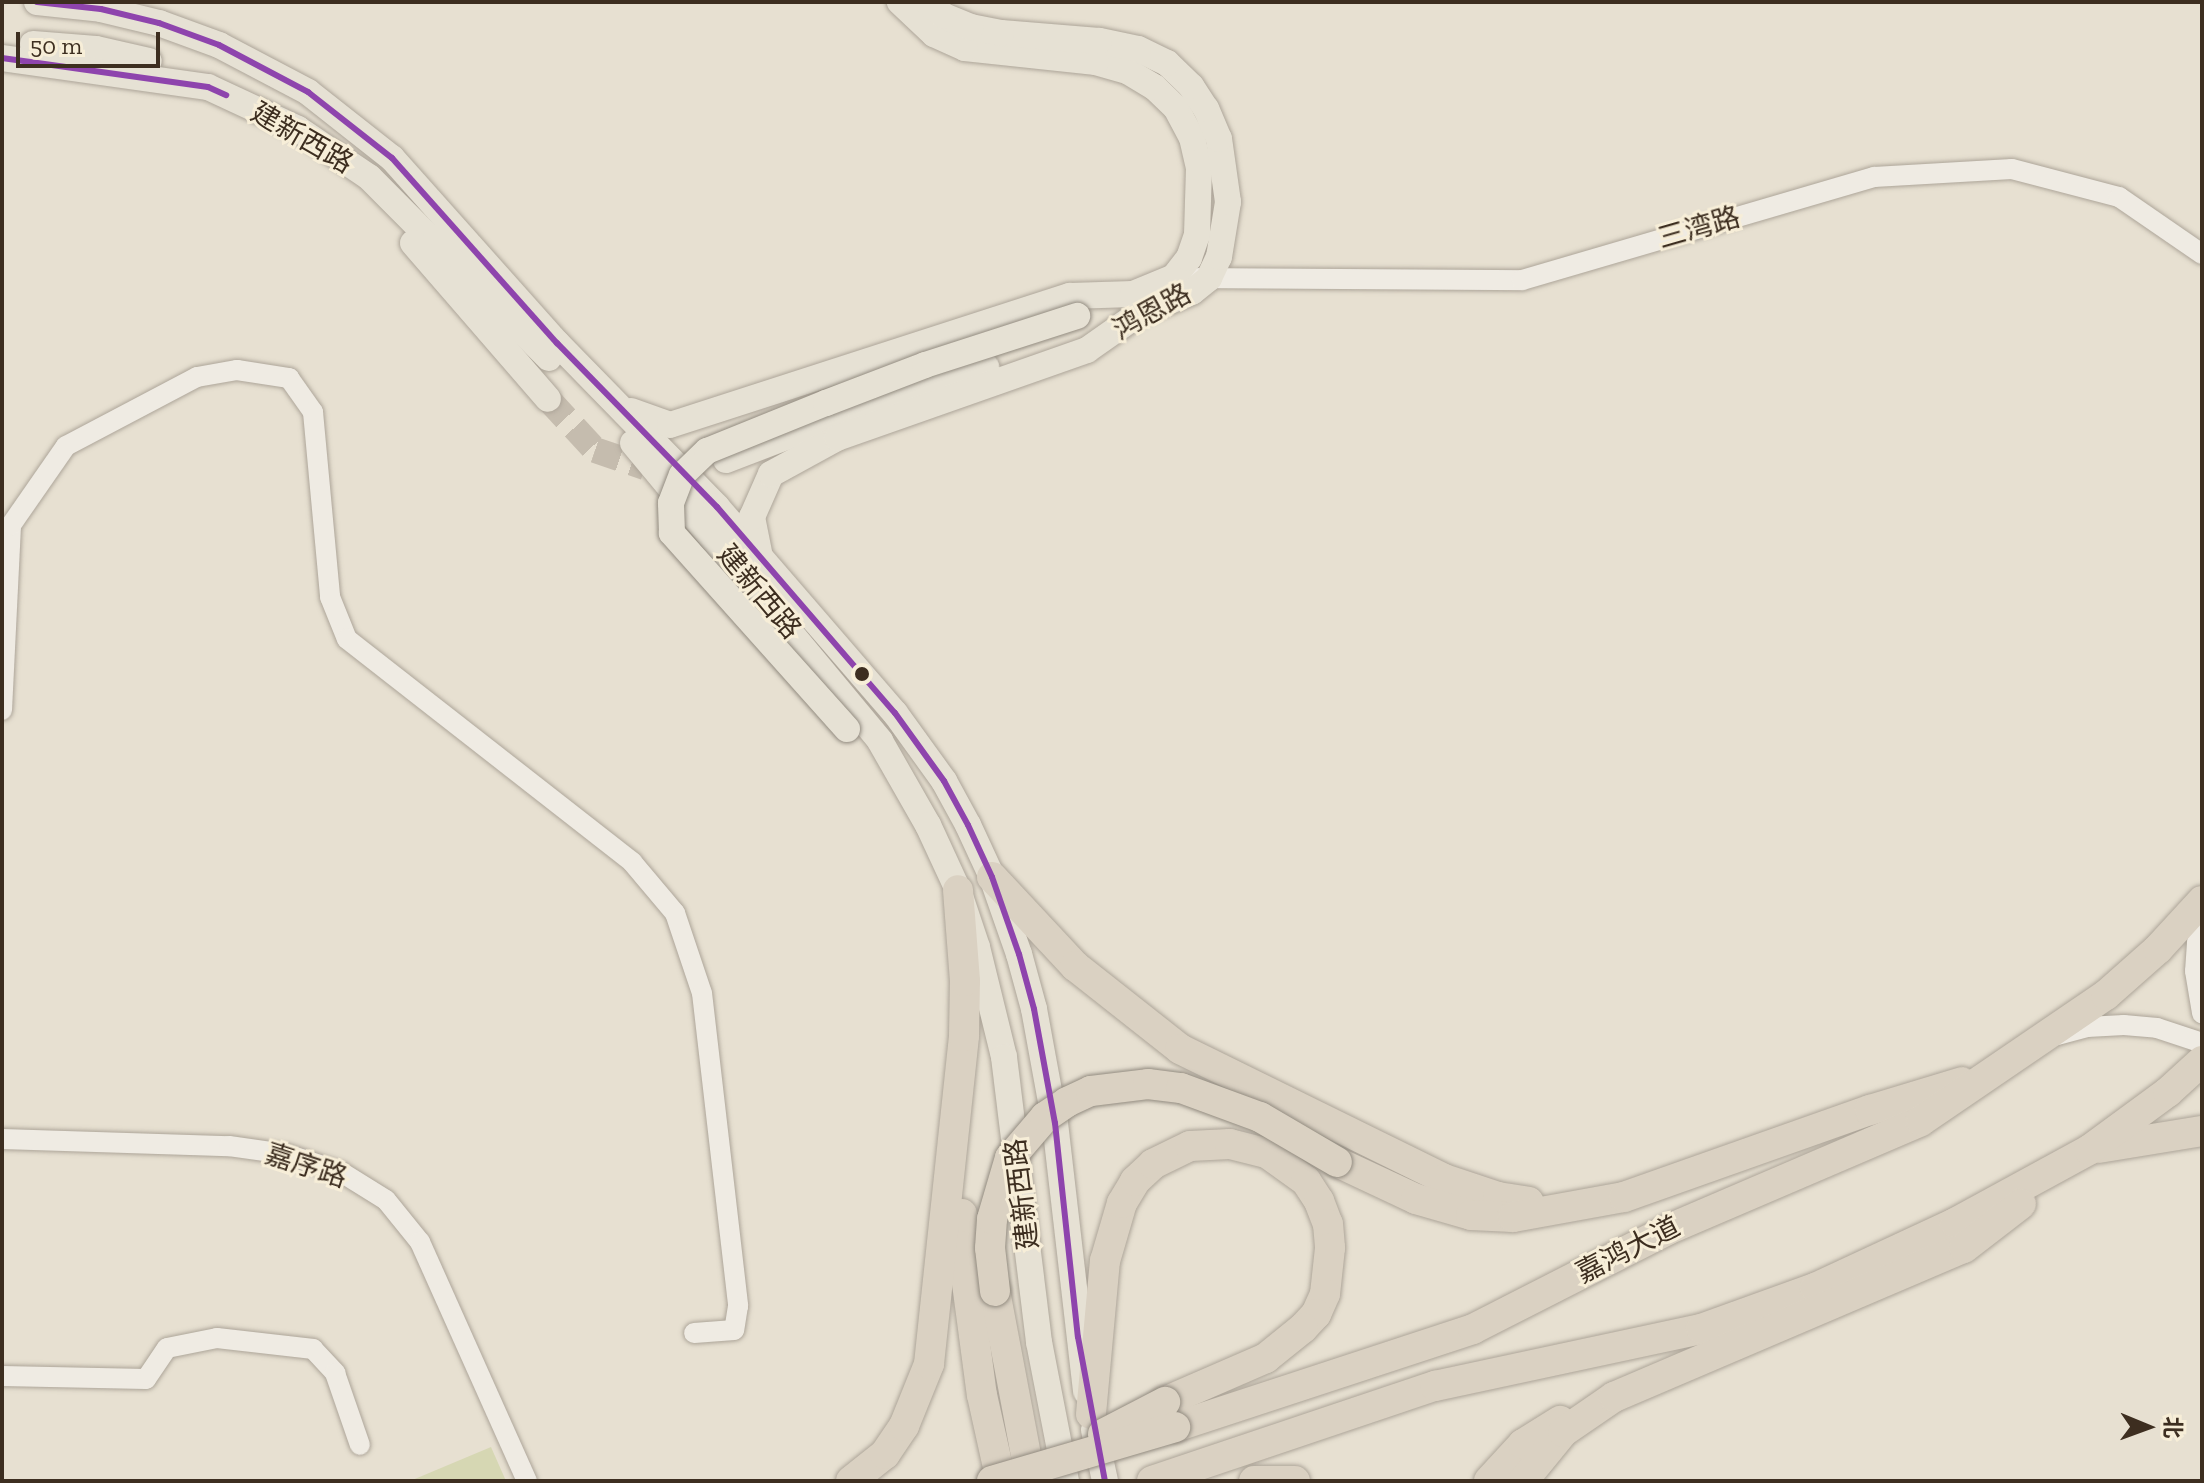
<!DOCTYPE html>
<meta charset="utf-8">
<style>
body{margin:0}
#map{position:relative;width:2204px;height:1483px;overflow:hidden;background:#e7e0d1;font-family:"Zilla Slab","Noto Sans SC",serif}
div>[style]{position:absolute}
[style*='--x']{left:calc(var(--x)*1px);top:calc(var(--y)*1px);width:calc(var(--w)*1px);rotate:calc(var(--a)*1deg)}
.green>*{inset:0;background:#d6d7b3}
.major-tunnel>*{height:26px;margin-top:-13px;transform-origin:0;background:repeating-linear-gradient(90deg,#c5bcae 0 26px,transparent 0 39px)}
.roads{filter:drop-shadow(0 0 2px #ada599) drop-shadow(0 0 2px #ada599)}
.minor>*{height:20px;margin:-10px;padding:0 10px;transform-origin:10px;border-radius:10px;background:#efebe3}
.major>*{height:26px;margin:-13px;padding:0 13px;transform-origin:13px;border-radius:13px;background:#e6e1d4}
.highway>*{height:30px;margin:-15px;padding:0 15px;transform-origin:15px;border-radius:15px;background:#dad1c2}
.bridges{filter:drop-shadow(0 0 2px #928b80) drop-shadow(0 0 2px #928b80)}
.major-bridge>*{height:26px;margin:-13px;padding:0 13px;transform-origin:13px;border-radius:13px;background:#e6e1d4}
.highway-bridge>*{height:30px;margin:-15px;padding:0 15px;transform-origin:15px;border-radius:15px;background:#dad1c2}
.bus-1>*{height:6px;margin:-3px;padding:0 3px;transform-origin:3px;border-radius:3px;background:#8e44ad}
.dots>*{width:22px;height:22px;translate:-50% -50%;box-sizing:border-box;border:4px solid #f7eed8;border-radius:50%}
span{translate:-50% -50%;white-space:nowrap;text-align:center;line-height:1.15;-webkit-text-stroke:6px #f7eed8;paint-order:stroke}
.street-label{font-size:28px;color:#3d2e20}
.frame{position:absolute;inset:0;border:4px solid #3d2e20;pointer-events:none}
.north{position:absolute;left:2108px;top:1387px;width:80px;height:80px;-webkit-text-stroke:6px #f7eed8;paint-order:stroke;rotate:91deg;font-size:22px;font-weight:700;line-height:32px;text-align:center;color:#3d2e20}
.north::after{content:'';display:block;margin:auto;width:28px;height:36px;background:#3d2e20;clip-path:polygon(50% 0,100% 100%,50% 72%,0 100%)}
.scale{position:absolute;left:16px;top:32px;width:144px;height:36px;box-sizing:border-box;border:4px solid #3d2e20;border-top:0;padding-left:10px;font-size:24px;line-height:28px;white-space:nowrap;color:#3d2e20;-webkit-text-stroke:6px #f7eed8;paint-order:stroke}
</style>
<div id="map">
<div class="green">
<i style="clip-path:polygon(491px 1447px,506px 1481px,410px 1481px)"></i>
</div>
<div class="major-tunnel">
<i style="--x:548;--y:399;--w:69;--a:47.3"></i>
<i style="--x:595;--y:450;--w:53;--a:18.8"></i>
<i style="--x:645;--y:467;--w:22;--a:-5"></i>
</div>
<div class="roads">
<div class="minor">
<i style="--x:1198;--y:278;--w:324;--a:0.4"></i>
<i style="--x:1522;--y:280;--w:367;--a:-16.3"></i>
<i style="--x:1874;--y:177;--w:138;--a:-3.3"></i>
<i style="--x:2012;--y:169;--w:111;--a:14.7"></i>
<i style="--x:2119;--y:197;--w:101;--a:34.5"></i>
<i style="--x:2;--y:710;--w:185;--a:-87.2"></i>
<i style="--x:11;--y:525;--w:96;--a:-55.2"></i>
<i style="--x:66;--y:446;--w:148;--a:-27.8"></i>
<i style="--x:197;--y:377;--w:41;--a:-9.9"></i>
<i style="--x:237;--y:370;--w:53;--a:8.7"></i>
<i style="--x:289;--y:378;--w:42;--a:54.8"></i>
<i style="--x:313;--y:412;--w:186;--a:84.7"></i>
<i style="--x:330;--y:597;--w:45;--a:68"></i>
<i style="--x:347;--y:639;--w:362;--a:38"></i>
<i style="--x:632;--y:862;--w:67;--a:49.9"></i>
<i style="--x:675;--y:913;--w:84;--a:71.4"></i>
<i style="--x:702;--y:993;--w:315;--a:83.4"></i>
<i style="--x:738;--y:1306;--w:24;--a:99"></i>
<i style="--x:734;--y:1330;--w:40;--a:175.7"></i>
<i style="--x:2202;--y:931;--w:13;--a:113"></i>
<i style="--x:2197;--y:943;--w:28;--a:94"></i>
<i style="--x:2195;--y:971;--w:43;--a:80.5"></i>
<i style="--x:2057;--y:1035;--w:31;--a:-15"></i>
<i style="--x:2087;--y:1027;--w:37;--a:-3"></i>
<i style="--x:2124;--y:1025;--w:33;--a:5"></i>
<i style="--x:2157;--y:1028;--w:47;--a:18.4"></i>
<i style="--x:2;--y:1139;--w:227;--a:1.8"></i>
<i style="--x:229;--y:1146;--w:58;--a:8"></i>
<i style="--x:286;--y:1154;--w:58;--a:18.1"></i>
<i style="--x:341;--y:1172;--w:53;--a:31.9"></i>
<i style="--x:386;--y:1200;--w:54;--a:51"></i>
<i style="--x:420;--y:1242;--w:262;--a:65.9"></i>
<i style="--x:2;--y:1376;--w:144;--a:1.2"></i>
<i style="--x:146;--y:1379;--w:37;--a:-56"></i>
<i style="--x:167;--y:1348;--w:51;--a:-11.3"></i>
<i style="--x:217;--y:1338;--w:97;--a:6.5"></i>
<i style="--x:313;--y:1349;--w:33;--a:47"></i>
<i style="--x:335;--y:1373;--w:76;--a:70.9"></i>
</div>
<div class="major">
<i style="--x:37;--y:2;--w:64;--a:6.2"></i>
<i style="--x:101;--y:9;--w:60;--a:13.6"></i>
<i style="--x:159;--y:23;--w:64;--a:20.1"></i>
<i style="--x:219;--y:45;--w:101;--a:27.8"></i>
<i style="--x:308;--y:92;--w:107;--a:38.2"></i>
<i style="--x:392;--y:158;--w:248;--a:48.3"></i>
<i style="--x:557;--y:343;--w:229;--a:45.7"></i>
<i style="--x:717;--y:507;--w:272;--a:49.2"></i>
<i style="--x:895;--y:713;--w:84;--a:54.2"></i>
<i style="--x:944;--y:781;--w:50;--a:61.4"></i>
<i style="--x:968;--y:825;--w:57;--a:65.2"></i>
<i style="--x:992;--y:877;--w:82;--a:70.7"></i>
<i style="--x:1019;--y:954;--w:57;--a:74.7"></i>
<i style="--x:1034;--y:1009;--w:116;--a:79.6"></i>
<i style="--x:1055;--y:1123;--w:270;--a:83.4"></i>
<i style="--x:33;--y:44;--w:63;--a:4.5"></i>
<i style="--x:96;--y:49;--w:54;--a:12.8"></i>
<i style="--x:2;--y:58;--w:208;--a:8"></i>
<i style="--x:208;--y:87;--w:99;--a:25"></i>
<i style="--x:298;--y:129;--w:86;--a:34.1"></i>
<i style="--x:369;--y:177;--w:255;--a:45.2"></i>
<i style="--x:413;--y:243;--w:206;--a:49.1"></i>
<i style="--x:631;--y:411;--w:41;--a:19.7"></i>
<i style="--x:670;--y:425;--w:420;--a:-17.9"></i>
<i style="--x:1070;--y:296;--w:63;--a:-1.8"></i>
<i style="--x:1133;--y:294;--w:44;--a:-22.5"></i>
<i style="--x:1174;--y:277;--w:24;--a:-52"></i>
<i style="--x:1189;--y:258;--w:24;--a:-71"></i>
<i style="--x:1197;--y:235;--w:67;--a:-88.3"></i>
<i style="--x:1199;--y:168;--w:31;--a:-103"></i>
<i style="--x:1192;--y:138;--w:34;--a:-118"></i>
<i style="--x:1176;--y:108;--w:30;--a:-136"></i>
<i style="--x:1154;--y:87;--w:31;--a:-149"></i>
<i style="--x:1127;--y:71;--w:32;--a:-164"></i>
<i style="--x:1096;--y:62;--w:132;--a:-173.9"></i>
<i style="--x:965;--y:48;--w:34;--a:-156"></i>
<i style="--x:934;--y:34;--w:47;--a:-136.7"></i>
<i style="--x:633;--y:443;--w:387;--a:50.3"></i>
<i style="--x:880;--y:741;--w:97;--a:60.3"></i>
<i style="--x:928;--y:825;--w:72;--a:65.2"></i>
<i style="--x:958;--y:890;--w:60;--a:71.6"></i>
<i style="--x:977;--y:947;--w:113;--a:76.2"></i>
<i style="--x:1004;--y:1057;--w:287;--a:83"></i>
<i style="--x:1039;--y:1342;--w:142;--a:79"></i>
<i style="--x:726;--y:460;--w:142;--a:-21"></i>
<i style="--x:859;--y:409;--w:134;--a:-18.3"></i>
<i style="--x:760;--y:557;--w:41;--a:-101.3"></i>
<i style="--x:752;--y:517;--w:47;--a:-66.2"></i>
<i style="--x:771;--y:474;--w:75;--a:-28.6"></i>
<i style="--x:837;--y:438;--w:265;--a:-19.4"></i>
<i style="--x:1087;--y:350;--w:62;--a:-35.2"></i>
<i style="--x:1138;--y:314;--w:58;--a:-22.2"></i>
<i style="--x:1192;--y:292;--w:22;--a:-39"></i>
<i style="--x:1209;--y:278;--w:23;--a:-65"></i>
<i style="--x:1219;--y:257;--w:56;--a:-80.7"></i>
<i style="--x:1228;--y:202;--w:64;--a:-98.1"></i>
<i style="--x:1219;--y:139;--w:33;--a:-113"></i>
<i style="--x:1206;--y:109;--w:27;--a:-123"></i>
<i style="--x:1191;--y:86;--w:33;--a:-136"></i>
<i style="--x:1167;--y:63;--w:32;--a:-154"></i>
<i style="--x:1138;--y:49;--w:40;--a:-168"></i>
<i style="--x:1099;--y:41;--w:98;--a:-175.3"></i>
<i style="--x:1001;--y:33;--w:31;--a:-169"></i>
<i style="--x:971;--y:27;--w:29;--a:-158"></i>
<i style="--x:944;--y:16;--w:22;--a:-141"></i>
<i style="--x:1094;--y:1430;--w:52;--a:77.8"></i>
</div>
<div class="highway">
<i style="--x:992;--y:877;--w:122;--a:47"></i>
<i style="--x:1075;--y:966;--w:134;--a:38.3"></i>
<i style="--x:1180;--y:1049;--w:294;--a:26.2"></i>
<i style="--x:1444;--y:1179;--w:57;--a:18.4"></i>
<i style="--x:1498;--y:1197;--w:31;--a:9"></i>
<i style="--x:2098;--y:1148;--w:105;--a:-9.3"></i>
<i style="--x:1337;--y:1162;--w:87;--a:25.1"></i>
<i style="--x:1416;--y:1199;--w:57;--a:16.2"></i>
<i style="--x:1471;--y:1215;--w:42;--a:2.7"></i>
<i style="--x:1513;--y:1217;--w:113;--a:-10.2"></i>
<i style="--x:1624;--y:1197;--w:261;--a:-19.5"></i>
<i style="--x:1870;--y:1110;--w:96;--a:-16.9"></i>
<i style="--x:962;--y:1214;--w:32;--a:90"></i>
<i style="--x:962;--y:1246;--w:150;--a:82.4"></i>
<i style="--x:982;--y:1395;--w:88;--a:77.5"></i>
<i style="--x:995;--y:1291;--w:193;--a:79.3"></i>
<i style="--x:1091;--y:1414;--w:154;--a:-84.8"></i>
<i style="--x:1105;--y:1261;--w:60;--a:-73.7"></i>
<i style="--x:1122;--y:1203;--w:26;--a:-59"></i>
<i style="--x:1135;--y:1181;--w:25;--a:-43"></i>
<i style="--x:1153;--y:1164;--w:41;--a:-25.9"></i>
<i style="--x:1190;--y:1146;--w:40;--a:-2.9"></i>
<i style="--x:1230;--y:1144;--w:38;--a:14"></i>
<i style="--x:1267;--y:1153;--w:48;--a:35.7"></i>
<i style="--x:1306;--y:1181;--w:24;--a:57"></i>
<i style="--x:1319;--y:1201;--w:25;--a:69"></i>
<i style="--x:1328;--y:1224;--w:24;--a:85"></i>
<i style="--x:1330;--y:1248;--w:46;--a:96.2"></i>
<i style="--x:1325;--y:1294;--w:22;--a:114"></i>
<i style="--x:1316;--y:1314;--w:19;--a:133"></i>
<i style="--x:1303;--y:1328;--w:48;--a:141"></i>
<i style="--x:1266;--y:1358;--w:110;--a:156.5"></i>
<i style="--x:1175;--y:1427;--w:314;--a:-18.2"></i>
<i style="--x:1473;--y:1329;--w:218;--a:-27"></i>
<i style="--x:1667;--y:1230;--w:276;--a:-23.2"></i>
<i style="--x:1921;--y:1121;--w:224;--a:-34.3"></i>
<i style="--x:2106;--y:995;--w:69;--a:-41.5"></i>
<i style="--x:2158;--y:949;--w:65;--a:-47.5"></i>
<i style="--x:851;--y:1481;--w:43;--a:-38.5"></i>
<i style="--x:885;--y:1454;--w:34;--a:-56"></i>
<i style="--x:904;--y:1426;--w:67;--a:-68"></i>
<i style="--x:929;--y:1364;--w:330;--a:-83.9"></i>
<i style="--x:964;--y:1036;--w:55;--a:-89"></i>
<i style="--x:965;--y:981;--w:91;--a:-94.4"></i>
<i style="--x:1152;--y:1481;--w:299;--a:-18.6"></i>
<i style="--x:1435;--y:1386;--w:272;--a:-12.1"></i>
<i style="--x:1701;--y:1329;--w:121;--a:-19.8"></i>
<i style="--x:1815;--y:1288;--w:154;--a:-24.9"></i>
<i style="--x:1955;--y:1223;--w:153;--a:-28.6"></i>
<i style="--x:2089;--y:1150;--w:98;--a:-36.3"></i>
<i style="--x:2168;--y:1092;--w:46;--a:-42.4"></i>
<i style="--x:1254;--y:1481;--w:41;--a:0"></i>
<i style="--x:1489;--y:1481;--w:50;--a:-47.4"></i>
<i style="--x:1523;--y:1444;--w:44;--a:-31.9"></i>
<i style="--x:1523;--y:1481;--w:63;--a:-50.8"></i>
<i style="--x:1563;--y:1432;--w:62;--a:-34.5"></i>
<i style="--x:1614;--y:1397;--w:380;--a:-23.1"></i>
<i style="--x:1964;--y:1248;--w:72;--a:-37.7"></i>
</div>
</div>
<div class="bridges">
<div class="major-bridge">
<i style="--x:847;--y:729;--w:263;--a:-131.8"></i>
<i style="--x:672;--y:533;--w:30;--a:-92"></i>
<i style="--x:671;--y:503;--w:30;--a:-69"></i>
<i style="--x:682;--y:475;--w:35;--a:-44"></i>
<i style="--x:707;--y:451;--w:128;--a:-22"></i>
<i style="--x:826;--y:403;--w:106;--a:-21"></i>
<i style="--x:925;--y:365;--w:160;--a:-17.9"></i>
</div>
<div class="highway-bridge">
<i style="--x:995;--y:1291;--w:43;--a:-96.6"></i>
<i style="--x:990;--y:1248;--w:29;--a:-86"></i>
<i style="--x:992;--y:1219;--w:64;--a:-73.6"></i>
<i style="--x:1010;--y:1158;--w:54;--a:-49.5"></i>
<i style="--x:1045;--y:1117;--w:27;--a:-34"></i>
<i style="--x:1067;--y:1102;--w:26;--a:-25"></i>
<i style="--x:1091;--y:1091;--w:57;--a:-7"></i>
<i style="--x:1148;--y:1084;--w:33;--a:7"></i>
<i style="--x:1181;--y:1088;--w:84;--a:20.2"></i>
<i style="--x:1260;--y:1117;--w:89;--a:30.3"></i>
<i style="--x:1103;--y:1434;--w:70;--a:-27.3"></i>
<i style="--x:992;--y:1481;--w:191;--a:-16.4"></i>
</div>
</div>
<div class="bus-1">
<i style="--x:37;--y:2;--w:64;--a:6.2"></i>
<i style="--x:101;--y:9;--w:60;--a:13.6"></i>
<i style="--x:159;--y:23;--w:64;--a:20.1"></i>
<i style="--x:219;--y:45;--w:101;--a:27.8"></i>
<i style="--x:308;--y:92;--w:107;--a:38.2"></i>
<i style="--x:392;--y:158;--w:248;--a:48.3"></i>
<i style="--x:557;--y:343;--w:229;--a:45.7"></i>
<i style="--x:717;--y:507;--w:272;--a:49.2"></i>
<i style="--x:895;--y:713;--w:84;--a:54.2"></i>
<i style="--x:944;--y:781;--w:50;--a:61.4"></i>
<i style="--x:968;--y:825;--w:57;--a:65.2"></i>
<i style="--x:992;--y:877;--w:82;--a:70.7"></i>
<i style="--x:1019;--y:954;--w:57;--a:74.7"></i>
<i style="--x:1034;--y:1009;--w:116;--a:79.6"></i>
<i style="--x:1055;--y:1123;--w:215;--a:83.9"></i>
<i style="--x:1078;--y:1337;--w:147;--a:79.4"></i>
<i style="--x:2;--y:58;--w:208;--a:8"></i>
<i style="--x:208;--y:87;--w:20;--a:24"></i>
</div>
<div class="dots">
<i style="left:862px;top:674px;background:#3d2e20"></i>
</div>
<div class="street-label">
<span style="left:302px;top:138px;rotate:30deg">建新西路</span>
<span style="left:1699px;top:228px;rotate:-16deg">三湾路</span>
<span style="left:1152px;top:312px;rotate:-29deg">鸿恩路</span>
<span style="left:759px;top:592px;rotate:50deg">建新西路</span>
<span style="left:306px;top:1166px;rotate:18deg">嘉序路</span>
<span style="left:1022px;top:1194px;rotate:-97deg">建新西路</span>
<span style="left:1628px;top:1250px;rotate:-27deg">嘉鸿大道</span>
</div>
<div class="frame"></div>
<div class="north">北</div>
<div class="scale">50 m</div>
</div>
